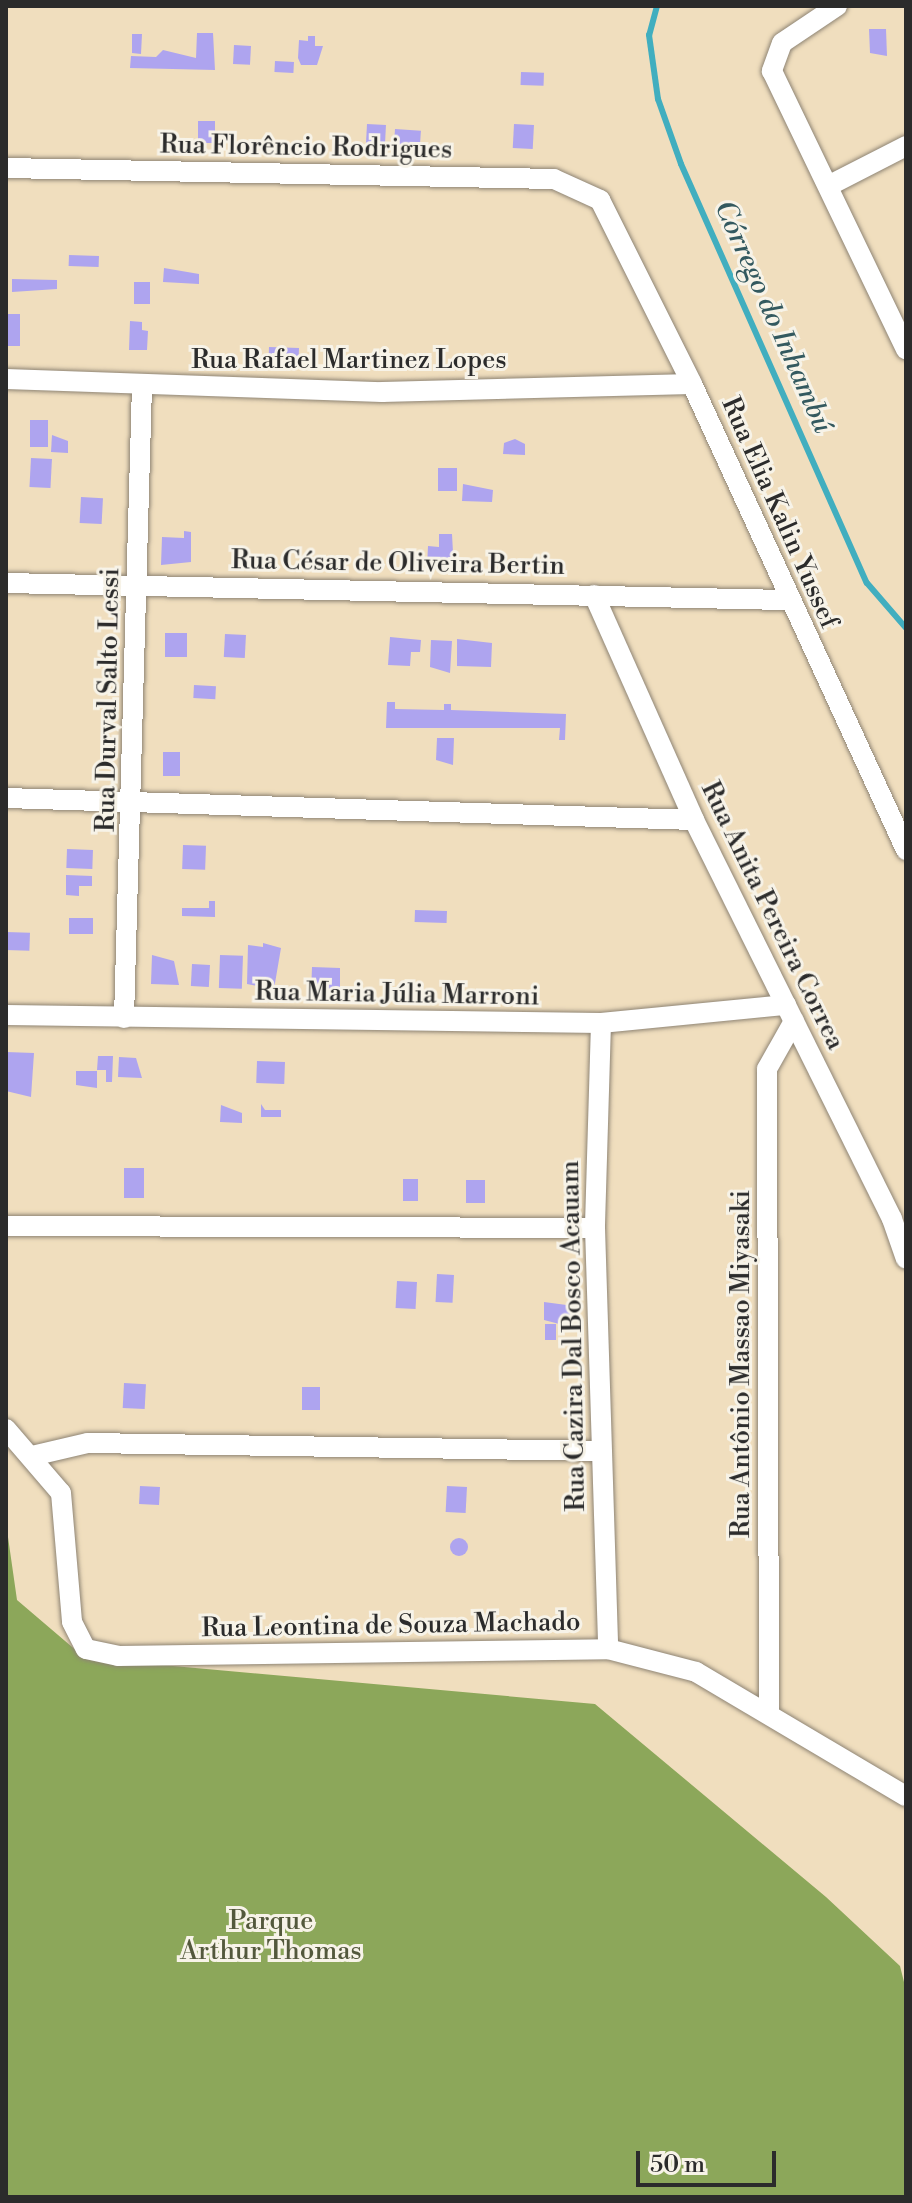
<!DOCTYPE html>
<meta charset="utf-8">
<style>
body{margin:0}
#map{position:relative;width:912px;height:2203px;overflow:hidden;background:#f0debe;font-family:"Libre Bodoni",serif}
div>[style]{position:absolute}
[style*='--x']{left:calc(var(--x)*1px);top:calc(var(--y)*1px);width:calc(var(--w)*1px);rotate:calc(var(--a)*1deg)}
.forest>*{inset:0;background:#8ca75a}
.stream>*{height:6px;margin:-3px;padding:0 3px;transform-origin:3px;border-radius:3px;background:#41aebf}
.building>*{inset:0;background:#aea4ef;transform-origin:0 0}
.round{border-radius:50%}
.roads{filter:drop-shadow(0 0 2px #8e8474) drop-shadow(0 0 2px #8e8474)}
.minor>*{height:20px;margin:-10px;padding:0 10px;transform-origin:10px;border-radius:10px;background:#fff}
span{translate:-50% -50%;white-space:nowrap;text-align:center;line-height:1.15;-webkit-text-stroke:6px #f7f3e8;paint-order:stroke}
.street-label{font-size:26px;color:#2b2b2b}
.park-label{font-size:26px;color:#53583c}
.water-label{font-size:28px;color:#33595f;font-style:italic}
.frame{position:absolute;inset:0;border:8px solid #2b2b2b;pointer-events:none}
.scale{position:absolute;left:636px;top:2151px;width:140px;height:36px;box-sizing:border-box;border:4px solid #2b2b2b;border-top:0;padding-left:10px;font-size:24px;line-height:28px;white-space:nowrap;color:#2b2b2b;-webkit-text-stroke:6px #f7f3e8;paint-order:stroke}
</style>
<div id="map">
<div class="forest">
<i style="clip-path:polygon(6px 1523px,17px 1600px,85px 1658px,595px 1704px,826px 1897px,900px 1966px,906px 1990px,906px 2197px,6px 2197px)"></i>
</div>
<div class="stream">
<i style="--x:657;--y:6;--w:30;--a:105"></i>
<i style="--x:649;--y:35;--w:65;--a:82"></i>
<i style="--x:658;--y:99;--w:69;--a:70.5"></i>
<i style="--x:681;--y:164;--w:458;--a:66.1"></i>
<i style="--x:867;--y:583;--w:60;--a:49.1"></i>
</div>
<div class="building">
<i style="clip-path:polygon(869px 29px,886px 29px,887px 56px,870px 53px)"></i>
<i style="clip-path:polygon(197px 33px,213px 33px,215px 70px,130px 68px,131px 56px,156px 57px,163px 50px,196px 58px)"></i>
<i style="clip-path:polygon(132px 34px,142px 34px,141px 54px,132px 53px)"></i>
<i style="clip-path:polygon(308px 36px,315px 36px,315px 46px,323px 46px,317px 65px,301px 65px,298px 58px,299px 40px,308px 41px)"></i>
<i style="left:234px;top:45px;width:17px;height:19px;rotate:3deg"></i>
<i style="left:275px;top:61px;width:19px;height:11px;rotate:3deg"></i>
<i style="left:521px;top:72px;width:23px;height:13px;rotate:2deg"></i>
<i style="left:198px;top:121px;width:17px;height:22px"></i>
<i style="left:367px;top:124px;width:19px;height:20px;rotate:3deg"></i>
<i style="left:514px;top:124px;width:20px;height:24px;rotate:3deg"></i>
<i style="left:395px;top:129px;width:26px;height:16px;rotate:4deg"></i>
<i style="left:69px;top:255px;width:30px;height:11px;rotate:2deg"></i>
<i style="clip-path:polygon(164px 268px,199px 274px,199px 284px,163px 282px)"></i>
<i style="clip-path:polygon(12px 279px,57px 280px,57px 289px,12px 292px)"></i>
<i style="left:134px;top:282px;width:16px;height:22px"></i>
<i style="left:6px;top:314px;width:14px;height:32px"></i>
<i style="clip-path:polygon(130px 321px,142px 322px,142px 330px,148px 331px,147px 350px,129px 350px)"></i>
<i style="left:269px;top:347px;width:30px;height:10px;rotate:2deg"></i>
<i style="left:30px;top:420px;width:18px;height:27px"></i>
<i style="clip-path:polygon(52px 435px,68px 441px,68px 453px,51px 452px)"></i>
<i style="clip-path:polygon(515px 439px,525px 444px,525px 455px,503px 454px,504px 443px)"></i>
<i style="left:31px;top:458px;width:21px;height:29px;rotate:3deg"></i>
<i style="left:438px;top:468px;width:19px;height:23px"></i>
<i style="clip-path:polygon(463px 484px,493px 490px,492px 502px,462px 501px)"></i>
<i style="left:81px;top:497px;width:22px;height:26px;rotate:3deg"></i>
<i style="clip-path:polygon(184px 531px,191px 532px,191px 562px,161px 565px,162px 537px,184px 538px)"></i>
<i style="clip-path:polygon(439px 534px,452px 534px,454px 571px,427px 567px,428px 546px,439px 547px)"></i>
<i style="left:165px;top:633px;width:22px;height:24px"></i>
<i style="left:225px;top:634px;width:21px;height:23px;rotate:3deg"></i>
<i style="clip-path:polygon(390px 637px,421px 640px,420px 652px,411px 652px,410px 666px,388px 665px)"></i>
<i style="clip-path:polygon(457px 639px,492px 643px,491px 667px,457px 666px)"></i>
<i style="clip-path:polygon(431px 640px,452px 641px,450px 673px,430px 667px)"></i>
<i style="left:194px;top:685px;width:22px;height:13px;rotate:3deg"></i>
<i style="clip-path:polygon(387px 702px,395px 702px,395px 709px,444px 710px,444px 704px,451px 704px,451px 710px,566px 714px,565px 740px,559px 740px,560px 728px,386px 728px)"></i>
<i style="clip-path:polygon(437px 738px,454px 738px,453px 765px,436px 760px)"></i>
<i style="left:163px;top:752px;width:17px;height:24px"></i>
<i style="left:183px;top:845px;width:23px;height:24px;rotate:2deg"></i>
<i style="left:67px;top:849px;width:26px;height:19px;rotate:2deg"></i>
<i style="clip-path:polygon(66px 875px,92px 876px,92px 886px,79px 886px,79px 896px,66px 895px)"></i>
<i style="clip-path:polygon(209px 901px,215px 901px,215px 917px,182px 916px,182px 908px,209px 908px)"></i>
<i style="left:415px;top:910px;width:32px;height:12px;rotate:2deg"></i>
<i style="left:69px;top:918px;width:24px;height:16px"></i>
<i style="left:6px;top:932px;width:24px;height:18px;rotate:2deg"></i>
<i style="clip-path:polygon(263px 943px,281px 948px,274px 989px,247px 984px,248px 945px,263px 947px)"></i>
<i style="clip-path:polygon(152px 955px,174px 961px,179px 985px,151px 984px)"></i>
<i style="left:220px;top:955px;width:23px;height:33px;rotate:2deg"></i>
<i style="left:192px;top:964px;width:18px;height:22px;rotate:3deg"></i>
<i style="clip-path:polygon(312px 967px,340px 968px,340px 988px,333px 988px,333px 995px,311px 994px)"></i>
<i style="clip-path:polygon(6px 1052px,34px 1053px,31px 1097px,6px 1091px)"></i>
<i style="clip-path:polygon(98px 1056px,113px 1056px,112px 1082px,106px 1082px,106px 1070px,97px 1070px)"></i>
<i style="clip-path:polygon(119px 1057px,136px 1058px,142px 1078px,118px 1077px)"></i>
<i style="left:257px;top:1061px;width:28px;height:22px;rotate:2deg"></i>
<i style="clip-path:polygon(76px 1071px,97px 1071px,97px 1088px,76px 1085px)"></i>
<i style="clip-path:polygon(261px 1104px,265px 1110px,281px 1110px,281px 1117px,261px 1117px)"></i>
<i style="clip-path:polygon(221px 1105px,242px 1113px,242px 1123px,220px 1122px)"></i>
<i style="left:124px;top:1168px;width:20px;height:30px"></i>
<i style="left:403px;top:1179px;width:15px;height:22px"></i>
<i style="left:466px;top:1180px;width:19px;height:23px"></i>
<i style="left:437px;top:1274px;width:17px;height:28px;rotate:3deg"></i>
<i style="left:397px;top:1281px;width:20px;height:27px;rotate:3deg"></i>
<i style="clip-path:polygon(544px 1302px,574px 1306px,567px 1326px,544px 1320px)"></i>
<i style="left:545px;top:1324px;width:11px;height:16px"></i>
<i style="left:124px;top:1383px;width:22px;height:25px;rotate:3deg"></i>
<i style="left:302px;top:1387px;width:18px;height:23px"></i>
<i style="left:140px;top:1486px;width:20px;height:18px;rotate:3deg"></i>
<i style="left:447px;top:1486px;width:20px;height:26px;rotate:3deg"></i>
<i class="round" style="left:450px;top:1538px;width:18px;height:18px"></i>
</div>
<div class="roads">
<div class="minor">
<i style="--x:837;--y:6;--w:66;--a:146.1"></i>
<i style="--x:782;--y:43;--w:30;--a:110"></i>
<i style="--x:772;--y:71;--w:309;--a:64.3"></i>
<i style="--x:6;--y:168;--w:548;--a:1.15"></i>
<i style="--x:554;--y:179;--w:51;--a:24.5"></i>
<i style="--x:600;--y:200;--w:206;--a:63.4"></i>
<i style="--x:692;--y:384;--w:513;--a:65.33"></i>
<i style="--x:828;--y:186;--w:88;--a:-27.1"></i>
<i style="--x:6;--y:379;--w:376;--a:2"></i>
<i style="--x:382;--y:392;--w:310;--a:-1.5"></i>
<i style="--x:6;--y:583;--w:782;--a:1.25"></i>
<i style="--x:594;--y:595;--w:246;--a:66"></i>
<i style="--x:694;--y:820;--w:445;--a:63.6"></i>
<i style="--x:892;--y:1219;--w:42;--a:70.7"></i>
<i style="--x:6;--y:798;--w:688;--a:1.83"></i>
<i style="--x:6;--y:1015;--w:595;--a:0.77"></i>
<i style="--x:601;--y:1023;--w:186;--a:-5.6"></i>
<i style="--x:124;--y:1018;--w:633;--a:-88.37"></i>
<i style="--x:601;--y:1023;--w:205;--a:91.7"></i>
<i style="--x:595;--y:1228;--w:421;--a:88.2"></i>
<i style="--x:6;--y:1226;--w:589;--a:0.19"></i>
<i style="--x:6;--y:1429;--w:84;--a:49.3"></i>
<i style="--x:61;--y:1493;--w:129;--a:85.1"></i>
<i style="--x:72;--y:1622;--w:30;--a:63"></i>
<i style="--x:86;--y:1649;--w:33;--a:12"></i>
<i style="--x:118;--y:1656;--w:490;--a:-0.8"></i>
<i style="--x:608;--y:1649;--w:91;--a:14.6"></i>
<i style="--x:696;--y:1672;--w:244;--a:30.6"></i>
<i style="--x:32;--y:1456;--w:57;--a:-13.1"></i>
<i style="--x:88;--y:1443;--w:513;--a:0.89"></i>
<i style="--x:769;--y:1714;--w:645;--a:-90.18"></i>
<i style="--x:767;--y:1069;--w:55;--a:-60.6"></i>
</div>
</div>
<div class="street-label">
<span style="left:306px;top:148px;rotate:1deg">Rua Florêncio Rodrigues</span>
<span style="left:349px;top:361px">Rua Rafael Martinez Lopes</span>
<span style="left:779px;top:513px;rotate:66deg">Rua Elia Kalin Yussef</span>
<span style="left:398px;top:564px;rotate:1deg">Rua César de Oliveira Bertin</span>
<span style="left:109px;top:700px;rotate:-89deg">Rua Durval Salto Lessi</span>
<span style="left:772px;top:916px;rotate:64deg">Rua Anita Pereira Correa</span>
<span style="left:397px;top:995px;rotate:1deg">Rua Maria Júlia Marroni</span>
<span style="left:574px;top:1336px;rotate:-91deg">Rua Cazira Dal Bosco Acauam</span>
<span style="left:742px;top:1364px;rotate:-90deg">Rua Antônio Massao Miyasaki</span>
<span style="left:391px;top:1626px;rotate:-1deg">Rua Leontina de Souza Machado</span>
</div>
<div class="park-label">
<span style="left:271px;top:1937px">Parque<br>Arthur Thomas</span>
</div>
<div class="water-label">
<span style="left:773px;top:317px;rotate:66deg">Córrego do Inhambú</span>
</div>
<div class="frame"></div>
<div class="scale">50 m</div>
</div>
